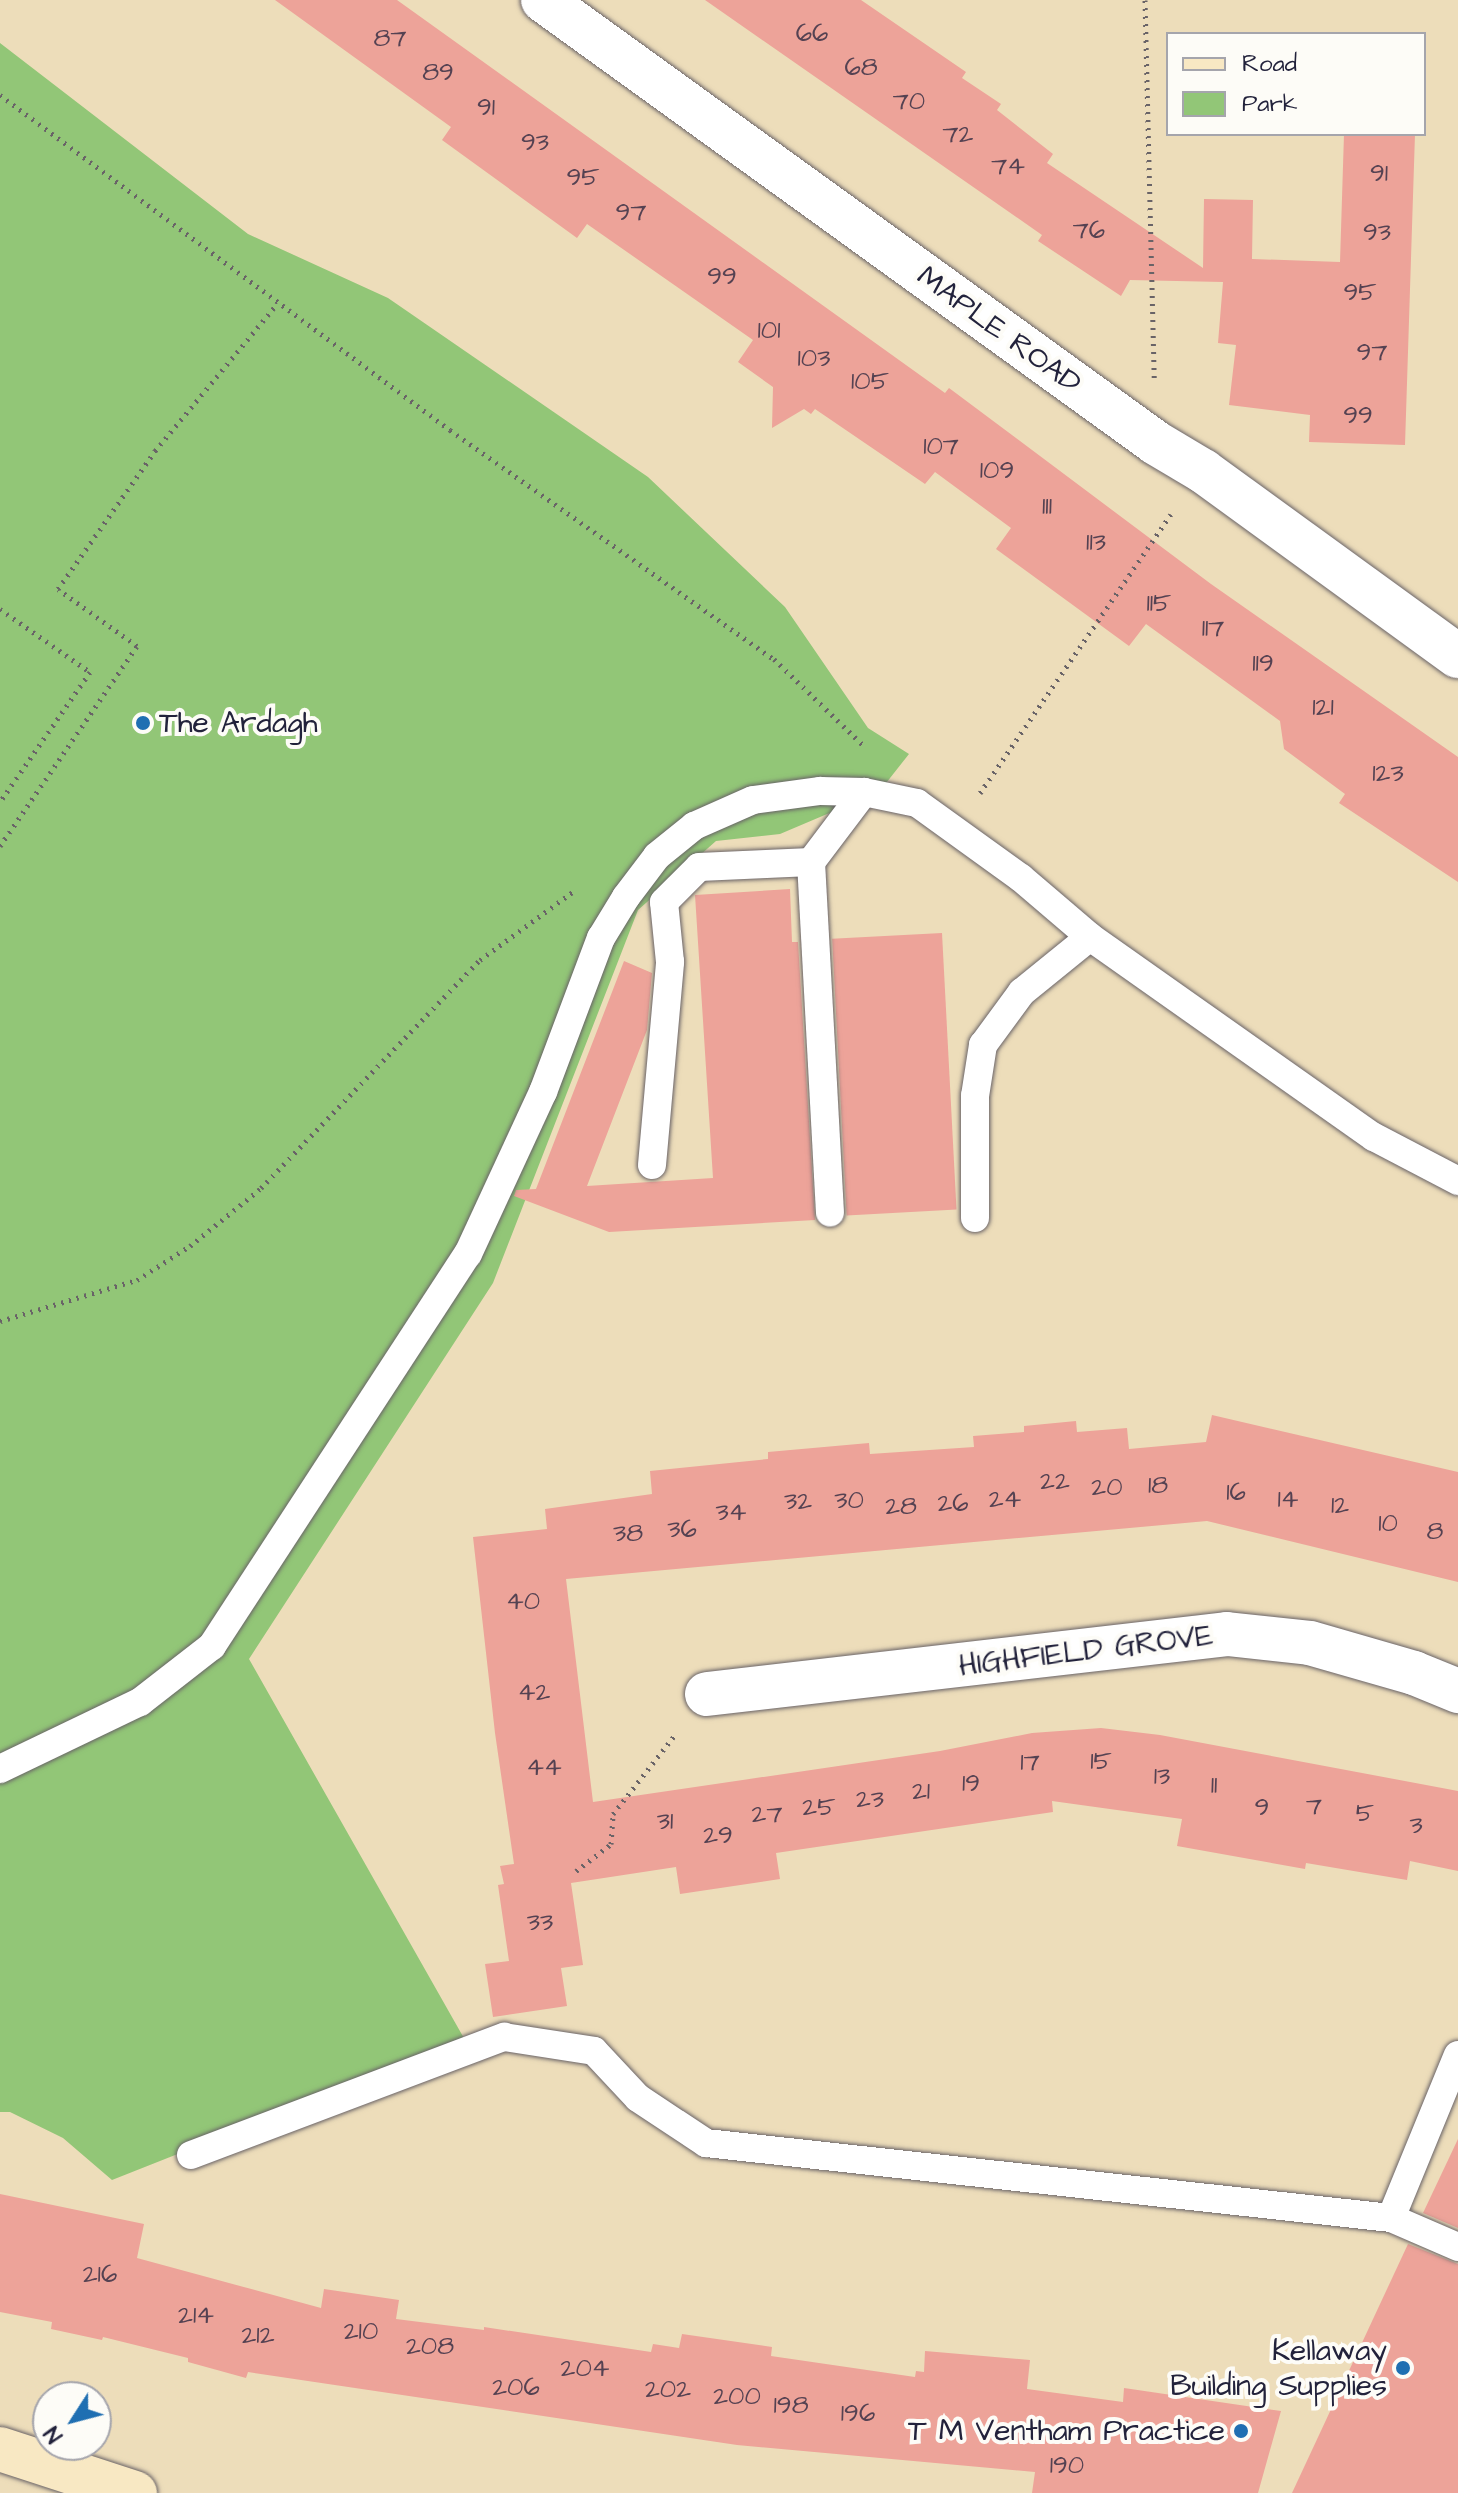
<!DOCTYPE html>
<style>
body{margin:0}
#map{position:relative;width:1458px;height:2493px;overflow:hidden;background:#edddba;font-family:"Architects Daughter",sans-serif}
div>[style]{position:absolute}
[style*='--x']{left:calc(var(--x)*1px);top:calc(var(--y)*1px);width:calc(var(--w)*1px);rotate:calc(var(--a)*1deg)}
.green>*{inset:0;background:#92c677}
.building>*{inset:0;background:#eda399;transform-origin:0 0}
.path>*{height:5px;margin-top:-2.5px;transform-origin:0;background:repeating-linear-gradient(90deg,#696367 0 2px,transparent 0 8px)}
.roads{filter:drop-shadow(0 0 2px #696367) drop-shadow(0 0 2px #696367)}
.service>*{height:28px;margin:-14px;padding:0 14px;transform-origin:14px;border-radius:14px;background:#fff}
.minor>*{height:44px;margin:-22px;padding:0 22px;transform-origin:22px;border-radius:22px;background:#fff}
.secondary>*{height:44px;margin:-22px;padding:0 22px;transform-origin:22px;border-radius:22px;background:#f8e8c3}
.dots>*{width:22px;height:22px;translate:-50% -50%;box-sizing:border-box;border:4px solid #fdfcf7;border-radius:50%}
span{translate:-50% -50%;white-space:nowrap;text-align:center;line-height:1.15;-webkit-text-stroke:8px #fdfcf7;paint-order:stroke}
.number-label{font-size:26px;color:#554252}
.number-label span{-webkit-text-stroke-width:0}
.street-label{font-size:30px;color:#22223b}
.poi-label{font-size:30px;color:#22223b}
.left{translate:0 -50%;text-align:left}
.right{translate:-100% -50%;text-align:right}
.legend{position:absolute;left:1166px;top:32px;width:260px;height:104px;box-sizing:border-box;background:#fdfcf7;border:2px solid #a5a5ac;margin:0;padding:10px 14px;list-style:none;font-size:24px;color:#22223b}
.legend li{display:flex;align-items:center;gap:16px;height:40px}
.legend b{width:40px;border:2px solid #a5a5ac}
.north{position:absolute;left:32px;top:2381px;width:80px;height:80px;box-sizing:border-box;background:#fdfcf7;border:2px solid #a5a5ac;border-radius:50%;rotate:234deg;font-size:22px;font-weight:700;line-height:32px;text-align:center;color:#22223b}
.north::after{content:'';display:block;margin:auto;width:28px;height:36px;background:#1f6fb2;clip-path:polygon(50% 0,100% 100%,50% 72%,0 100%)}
</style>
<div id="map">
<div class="green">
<i style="clip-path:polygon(0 43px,248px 234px,388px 298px,648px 477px,785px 607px,868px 728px,909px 754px,879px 792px,780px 834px,716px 841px,638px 910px,493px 1283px,249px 1659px,465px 2040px,112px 2180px,63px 2138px,10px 2112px,0 2112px)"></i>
</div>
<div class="building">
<i style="clip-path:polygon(275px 0,397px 0,945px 393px,949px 388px,1211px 584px,1458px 757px,1458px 882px,1339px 803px,1345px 794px,1284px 749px,1280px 721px,1146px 624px,1129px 646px,996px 549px,1011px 528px,935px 472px,925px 484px,815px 409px,811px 414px,804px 409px,772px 428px,773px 387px,738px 362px,753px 340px,587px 224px,577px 238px,442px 140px,451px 127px)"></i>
<i style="clip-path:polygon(705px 0,861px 0,966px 72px,962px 78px,1001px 104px,997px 110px,1053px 154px,1047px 163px,1203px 268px,1204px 199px,1253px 200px,1252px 259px,1340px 262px,1344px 134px,1415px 134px,1405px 445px,1309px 442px,1310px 415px,1229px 405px,1236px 345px,1218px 343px,1223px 282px,1130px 280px,1121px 296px,1038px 241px,1042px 235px)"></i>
<i style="clip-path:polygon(790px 889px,792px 942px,798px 942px,815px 1220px,609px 1232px,514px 1196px,516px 1190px,536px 1189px,624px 961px,652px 973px,647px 1030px,587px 1186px,713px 1178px,695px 895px)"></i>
<i style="left:942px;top:933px;width:277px;height:110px;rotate:87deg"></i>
<i style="clip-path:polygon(1212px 1415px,1458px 1472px,1458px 1582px,1207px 1521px,566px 1579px,593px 1802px,940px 1751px,1032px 1733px,1101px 1728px,1160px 1735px,1458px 1791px,1458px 1871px,1410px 1861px,1407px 1880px,1306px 1863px,1305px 1869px,1177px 1846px,1182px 1819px,1052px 1801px,1053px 1812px,776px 1853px,780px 1879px,680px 1894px,676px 1867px,571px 1883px,583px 1965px,561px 1968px,567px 2006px,493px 2017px,485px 1964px,509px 1961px,498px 1885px,504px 1884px,500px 1866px,514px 1864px,495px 1733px,473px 1537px,547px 1529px,545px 1509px,652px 1494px,650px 1471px,768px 1459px,768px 1452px,869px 1443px,870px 1454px,974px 1447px,973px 1436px,1024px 1432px,1024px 1426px,1076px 1421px,1077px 1432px,1127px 1428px,1129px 1449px,1206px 1442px)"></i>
<i style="clip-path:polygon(1458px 2139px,1458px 2228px,1423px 2213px)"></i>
<i style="clip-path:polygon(0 2194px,144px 2224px,137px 2258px,321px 2308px,324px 2289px,399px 2300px,396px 2319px,484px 2330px,484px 2327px,651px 2352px,653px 2344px,679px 2348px,682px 2334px,772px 2347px,771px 2356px,915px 2377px,916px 2371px,924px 2372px,925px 2351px,1030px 2360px,1027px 2389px,1123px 2402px,1124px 2388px,1281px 2411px,1258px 2493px,1032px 2493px,1035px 2472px,737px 2445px,248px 2372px,246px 2378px,188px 2362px,188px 2358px,103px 2337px,102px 2340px,51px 2329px,52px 2322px,0 2312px)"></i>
<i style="clip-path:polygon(1408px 2244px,1458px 2264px,1458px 2493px,1292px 2493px)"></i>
</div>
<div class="path">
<i style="--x:1145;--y:0;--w:378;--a:88.6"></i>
<i style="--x:0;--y:95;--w:561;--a:36.67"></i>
<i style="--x:450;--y:430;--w:397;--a:35.3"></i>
<i style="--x:774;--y:659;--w:125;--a:44"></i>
<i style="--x:0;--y:609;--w:110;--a:35"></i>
<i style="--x:90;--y:672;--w:158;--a:124.7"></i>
<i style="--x:980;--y:793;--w:338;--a:-55.6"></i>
<i style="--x:0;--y:846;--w:242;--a:-55.6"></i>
<i style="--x:137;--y:646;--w:97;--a:-144.2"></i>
<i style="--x:58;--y:589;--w:169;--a:-54.9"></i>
<i style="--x:155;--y:451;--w:192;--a:-50.3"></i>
<i style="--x:0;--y:1321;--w:143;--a:-16.7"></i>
<i style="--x:137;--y:1280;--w:63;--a:-32.7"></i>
<i style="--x:190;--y:1246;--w:92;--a:-39.2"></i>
<i style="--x:261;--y:1188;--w:316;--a:-46.2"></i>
<i style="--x:480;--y:960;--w:117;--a:-36.3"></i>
<i style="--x:576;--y:1871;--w:44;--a:-37.6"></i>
<i style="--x:611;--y:1844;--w:30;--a:-86"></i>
<i style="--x:613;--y:1814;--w:100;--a:-51.9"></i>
</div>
<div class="roads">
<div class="service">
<i style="--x:811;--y:862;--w:351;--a:86.9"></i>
<i style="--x:652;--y:1165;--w:204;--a:-84.9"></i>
<i style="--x:670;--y:962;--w:60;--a:-95.7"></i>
<i style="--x:664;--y:902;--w:49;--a:-45"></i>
<i style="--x:699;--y:867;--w:112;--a:-2.6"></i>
<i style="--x:811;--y:862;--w:88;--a:-52.9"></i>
<i style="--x:975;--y:1218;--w:122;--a:-90"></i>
<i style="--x:975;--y:1096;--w:52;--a:-81.1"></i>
<i style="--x:983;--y:1045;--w:66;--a:-53.7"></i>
<i style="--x:1022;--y:992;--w:87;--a:-39"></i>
<i style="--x:0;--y:1769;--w:155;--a:-25.6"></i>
<i style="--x:140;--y:1702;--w:91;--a:-37.9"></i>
<i style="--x:212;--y:1646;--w:468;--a:-56.9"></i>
<i style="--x:468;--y:1254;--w:179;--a:-65.2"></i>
<i style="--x:543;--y:1092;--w:165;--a:-69.4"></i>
<i style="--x:601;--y:938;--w:48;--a:-58.6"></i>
<i style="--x:626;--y:897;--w:51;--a:-52.9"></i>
<i style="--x:657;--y:856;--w:48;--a:-39"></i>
<i style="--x:694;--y:826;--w:64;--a:-23.8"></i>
<i style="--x:753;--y:800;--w:68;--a:-7.7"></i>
<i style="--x:820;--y:791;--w:44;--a:1.3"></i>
<i style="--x:864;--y:792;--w:54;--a:11.7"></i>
<i style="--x:917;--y:803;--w:128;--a:35.8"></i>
<i style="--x:1021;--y:878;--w:91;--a:40.5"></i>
<i style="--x:1090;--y:937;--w:347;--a:35.2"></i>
<i style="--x:1374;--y:1137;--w:95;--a:27.6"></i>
<i style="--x:191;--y:2155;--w:335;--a:-20.7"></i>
<i style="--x:504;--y:2037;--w:91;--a:8.8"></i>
<i style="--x:594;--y:2051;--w:64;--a:46.9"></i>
<i style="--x:638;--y:2098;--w:82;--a:33.5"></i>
<i style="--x:706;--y:2143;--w:689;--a:6.25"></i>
<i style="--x:1391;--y:2218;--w:73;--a:23.4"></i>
<i style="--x:1391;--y:2218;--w:176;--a:-67.7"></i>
</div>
<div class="minor">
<i style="--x:543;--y:0;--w:756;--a:35.85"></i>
<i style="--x:1156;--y:443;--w:55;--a:30.8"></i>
<i style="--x:1203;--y:471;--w:315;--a:36"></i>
<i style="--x:707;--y:1694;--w:523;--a:-6.58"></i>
<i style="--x:1227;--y:1634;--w:83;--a:6.2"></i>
<i style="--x:1310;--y:1643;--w:108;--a:16.1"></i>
<i style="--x:1414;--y:1673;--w:48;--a:22.2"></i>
</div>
<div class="secondary">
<i style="--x:0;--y:2449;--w:142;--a:18.1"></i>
</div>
</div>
<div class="dots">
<i style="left:143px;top:723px;background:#1f6fb2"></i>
<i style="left:1403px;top:2368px;background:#1f6fb2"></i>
<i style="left:1241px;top:2431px;background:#1f6fb2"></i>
</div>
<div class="number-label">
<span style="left:812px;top:34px">66</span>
<span style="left:390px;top:39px">87</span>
<span style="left:861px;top:68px">68</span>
<span style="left:438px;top:73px">89</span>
<span style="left:909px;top:102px">70</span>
<span style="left:486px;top:108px">91</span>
<span style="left:958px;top:135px">72</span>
<span style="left:535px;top:143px">93</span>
<span style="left:1008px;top:167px">74</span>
<span style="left:1379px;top:174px">91</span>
<span style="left:583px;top:178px">95</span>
<span style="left:631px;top:213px">97</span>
<span style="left:1089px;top:231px">76</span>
<span style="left:1377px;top:233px">93</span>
<span style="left:722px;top:277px">99</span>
<span style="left:1360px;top:293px">95</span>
<span style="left:769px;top:331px">101</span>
<span style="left:1372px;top:353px">97</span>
<span style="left:814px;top:359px">103</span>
<span style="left:870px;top:382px">105</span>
<span style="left:1358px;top:416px">99</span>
<span style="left:941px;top:447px">107</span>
<span style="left:997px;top:471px">109</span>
<span style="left:1047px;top:507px">111</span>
<span style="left:1096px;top:543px">113</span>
<span style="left:1159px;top:604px">115</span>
<span style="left:1213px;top:629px">117</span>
<span style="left:1263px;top:664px">119</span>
<span style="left:1323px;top:708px">121</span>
<span style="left:1388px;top:774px">123</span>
<span style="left:1055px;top:1482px">22</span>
<span style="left:1158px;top:1486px">18</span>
<span style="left:1107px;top:1488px">20</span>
<span style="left:1236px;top:1493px">16</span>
<span style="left:1005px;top:1500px">24</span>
<span style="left:1288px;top:1500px">14</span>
<span style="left:849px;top:1501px">30</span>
<span style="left:798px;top:1502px">32</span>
<span style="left:953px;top:1504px">26</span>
<span style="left:1340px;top:1506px">12</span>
<span style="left:901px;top:1507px">28</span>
<span style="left:731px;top:1513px">34</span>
<span style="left:1388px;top:1524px">10</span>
<span style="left:682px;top:1530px">36</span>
<span style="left:1435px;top:1532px">8</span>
<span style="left:628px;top:1534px">38</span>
<span style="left:523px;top:1602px">40</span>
<span style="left:534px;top:1693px">42</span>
<span style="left:1101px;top:1762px">15</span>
<span style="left:1030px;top:1763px">17</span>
<span style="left:544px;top:1768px">44</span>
<span style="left:1162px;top:1777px">13</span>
<span style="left:971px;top:1784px">19</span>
<span style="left:1214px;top:1786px">11</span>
<span style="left:921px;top:1792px">21</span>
<span style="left:870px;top:1800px">23</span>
<span style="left:1314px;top:1807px">7</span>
<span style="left:819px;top:1808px">25</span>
<span style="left:1262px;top:1808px">9</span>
<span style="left:1365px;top:1814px">5</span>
<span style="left:767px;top:1815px">27</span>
<span style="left:665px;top:1822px">31</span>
<span style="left:1416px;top:1826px">3</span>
<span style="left:718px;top:1836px">29</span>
<span style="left:540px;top:1923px">33</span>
<span style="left:100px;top:2275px">216</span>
<span style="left:196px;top:2316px">214</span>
<span style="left:361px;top:2332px">210</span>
<span style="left:258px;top:2336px">212</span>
<span style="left:430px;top:2347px">208</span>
<span style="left:585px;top:2369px">204</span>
<span style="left:516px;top:2388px">206</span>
<span style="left:668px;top:2390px">202</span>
<span style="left:737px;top:2397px">200</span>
<span style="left:791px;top:2406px">198</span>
<span style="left:858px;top:2414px">196</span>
<span style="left:1067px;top:2466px">190</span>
</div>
<div class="street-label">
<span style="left:999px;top:330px;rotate:36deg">MAPLE ROAD</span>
<span style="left:1086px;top:1651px;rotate:-7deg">HIGHFIELD GROVE</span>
</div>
<div class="poi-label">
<span class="left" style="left:159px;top:723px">The Ardagh</span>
<span class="right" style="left:1387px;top:2368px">Kellaway<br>Building Supplies</span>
<span class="right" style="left:1225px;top:2431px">T M Ventham Practice</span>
</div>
<ul class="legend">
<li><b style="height:10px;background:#f8e8c3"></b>Road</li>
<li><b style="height:22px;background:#92c677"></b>Park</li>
</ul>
<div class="north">N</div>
</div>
